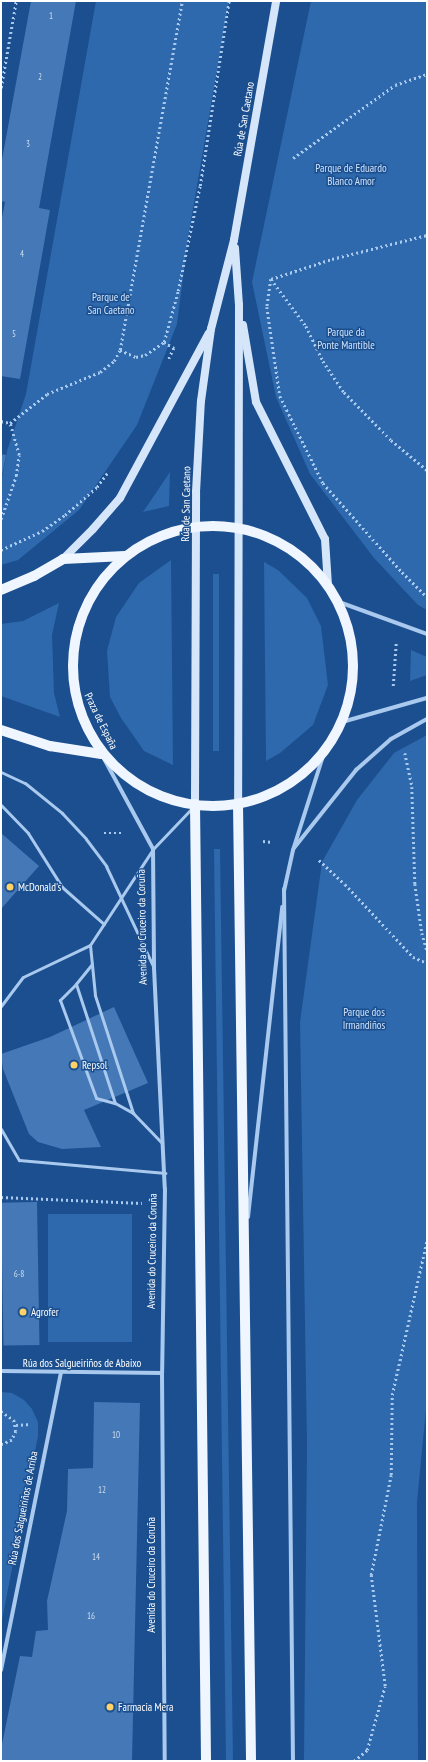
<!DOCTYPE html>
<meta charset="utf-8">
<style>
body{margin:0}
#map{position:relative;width:428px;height:1762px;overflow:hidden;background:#1b4f8f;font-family:"PT Sans Narrow",sans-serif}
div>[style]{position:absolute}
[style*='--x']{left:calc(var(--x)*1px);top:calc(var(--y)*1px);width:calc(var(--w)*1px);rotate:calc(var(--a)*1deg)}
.green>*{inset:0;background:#2e69ad;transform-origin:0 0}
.building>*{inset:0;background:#4478b7;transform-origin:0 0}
.path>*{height:2.5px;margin-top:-1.25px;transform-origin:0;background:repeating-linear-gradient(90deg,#a9c9ee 0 2px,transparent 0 5px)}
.lane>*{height:3px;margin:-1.5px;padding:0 1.5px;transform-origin:1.5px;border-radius:1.5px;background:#a9c9ee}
.street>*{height:4px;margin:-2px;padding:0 2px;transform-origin:2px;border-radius:2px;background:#a9c9ee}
.secondary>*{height:8px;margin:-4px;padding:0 4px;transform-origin:4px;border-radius:4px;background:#d6e6fa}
.primary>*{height:10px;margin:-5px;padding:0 5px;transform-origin:5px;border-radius:5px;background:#f0f6ff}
.primary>.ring{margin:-5px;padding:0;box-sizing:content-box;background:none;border:10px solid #f0f6ff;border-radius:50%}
.dots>*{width:11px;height:11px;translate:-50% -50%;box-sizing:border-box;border:2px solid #1b4f8f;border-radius:50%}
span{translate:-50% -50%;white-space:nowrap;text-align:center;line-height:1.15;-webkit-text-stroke:3px #1b4f8f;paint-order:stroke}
.number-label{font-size:9px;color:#d0dded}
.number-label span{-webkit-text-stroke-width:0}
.street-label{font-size:11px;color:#fff}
.park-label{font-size:11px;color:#cfe3fa}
.poi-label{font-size:11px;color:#fff}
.left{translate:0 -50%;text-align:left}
.frame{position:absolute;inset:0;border:2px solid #fff;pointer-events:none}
</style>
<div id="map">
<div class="green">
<i style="clip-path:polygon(96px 1px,229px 1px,188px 238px,177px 324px,137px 425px,79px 510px,18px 560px,1px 565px,1px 483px,7px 451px,26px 394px)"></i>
<i style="clip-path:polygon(311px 1px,427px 1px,427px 610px,418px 605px,374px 558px,310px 474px,276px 397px,252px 282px)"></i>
<i style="clip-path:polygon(170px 472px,169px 506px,143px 512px)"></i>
<i style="clip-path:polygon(171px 560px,173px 765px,144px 751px,121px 718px,110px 697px,107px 651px,116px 617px,139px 583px)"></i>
<i style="clip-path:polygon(264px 562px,278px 570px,307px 598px,321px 626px,328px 685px,313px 725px,280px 753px,266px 761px)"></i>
<i style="left:213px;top:574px;width:6px;height:177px"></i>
<i style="clip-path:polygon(59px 603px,52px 635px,54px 693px,60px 717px,1px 696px,1px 624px,23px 621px)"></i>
<i style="clip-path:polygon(411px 650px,427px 657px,427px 675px,410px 681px)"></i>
<i style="clip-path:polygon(427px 735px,427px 1399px,417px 1502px,418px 1761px,304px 1761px,307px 1444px,300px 1022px,322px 862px,357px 800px,394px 753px)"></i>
<i style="clip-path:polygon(214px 849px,220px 849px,233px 1761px,226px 1761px)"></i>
<i style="left:48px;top:1214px;width:84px;height:128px"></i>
<i style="clip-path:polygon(1px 1392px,12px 1393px,24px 1400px,32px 1409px,38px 1422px,38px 1436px,1px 1625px)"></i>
</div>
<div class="building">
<i style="clip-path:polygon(31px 1px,76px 1px,39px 208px,50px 210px,20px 379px,1px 376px,1px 223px,5px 202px,1px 201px,1px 165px)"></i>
<i style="clip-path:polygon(1px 454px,6px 455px,2px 475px,1px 475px)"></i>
<i style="clip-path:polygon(1px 833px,39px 866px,1px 909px)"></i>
<i style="clip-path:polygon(114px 1007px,148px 1083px,84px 1110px,101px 1147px,62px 1149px,38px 1142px,29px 1134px,3px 1069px,1px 1054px,50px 1037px)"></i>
<i style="left:37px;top:1202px;width:143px;height:36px;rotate:89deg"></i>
<i style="clip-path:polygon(94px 1402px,140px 1403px,132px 1761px,1px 1761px,1px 1749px,20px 1656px,32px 1657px,36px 1631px,48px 1630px,47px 1601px,67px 1511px,68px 1469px,93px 1468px)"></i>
</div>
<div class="path">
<i style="--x:1;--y:88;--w:88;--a:-80.2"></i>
<i style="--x:293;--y:158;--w:125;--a:-35.6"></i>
<i style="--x:395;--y:85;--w:34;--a:-19"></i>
<i style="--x:271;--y:279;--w:28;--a:98"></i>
<i style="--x:267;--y:307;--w:90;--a:81.7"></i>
<i style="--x:280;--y:396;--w:97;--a:63.7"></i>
<i style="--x:323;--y:483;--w:119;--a:48.4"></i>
<i style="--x:402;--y:572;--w:35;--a:45"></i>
<i style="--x:271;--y:279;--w:59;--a:53.3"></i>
<i style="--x:306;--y:326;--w:39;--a:64"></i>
<i style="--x:323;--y:361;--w:37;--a:56"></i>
<i style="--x:344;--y:392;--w:67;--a:45.6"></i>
<i style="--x:391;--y:440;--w:47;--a:39.8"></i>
<i style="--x:271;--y:279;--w:64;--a:-18.2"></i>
<i style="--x:332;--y:259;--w:98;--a:-14.2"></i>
<i style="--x:164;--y:342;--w:12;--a:31"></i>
<i style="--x:174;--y:348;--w:14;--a:115"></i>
<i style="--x:120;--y:350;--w:17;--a:24"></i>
<i style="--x:136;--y:357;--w:9;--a:-13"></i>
<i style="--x:145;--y:355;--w:23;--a:-34"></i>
<i style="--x:164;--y:342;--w:53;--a:-74.6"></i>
<i style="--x:178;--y:291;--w:107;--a:-78.2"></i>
<i style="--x:200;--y:186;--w:187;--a:-81.1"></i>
<i style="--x:1;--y:421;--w:9;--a:13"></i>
<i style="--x:1;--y:519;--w:46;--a:-70.8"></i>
<i style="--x:16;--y:476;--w:21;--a:-82"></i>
<i style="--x:19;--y:455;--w:33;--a:-106"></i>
<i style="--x:10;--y:423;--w:47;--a:-38.1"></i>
<i style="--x:47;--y:394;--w:57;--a:-22.5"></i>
<i style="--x:100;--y:372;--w:18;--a:-38"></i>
<i style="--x:114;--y:361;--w:13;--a:-61"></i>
<i style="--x:120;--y:350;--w:354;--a:-79.9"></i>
<i style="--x:1;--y:550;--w:45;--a:-24.9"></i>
<i style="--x:42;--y:531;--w:28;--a:-35"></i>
<i style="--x:65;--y:515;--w:43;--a:-41.2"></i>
<i style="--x:97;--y:487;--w:19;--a:-54"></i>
<i style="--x:393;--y:686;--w:43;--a:-86"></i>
<i style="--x:405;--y:753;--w:35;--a:78"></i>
<i style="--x:412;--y:787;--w:97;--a:88.2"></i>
<i style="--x:415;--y:884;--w:49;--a:81.9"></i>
<i style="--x:422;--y:933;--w:18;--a:74"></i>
<i style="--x:104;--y:833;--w:19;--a:0"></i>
<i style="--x:263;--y:841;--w:9;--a:6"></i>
<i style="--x:319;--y:860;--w:35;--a:43"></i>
<i style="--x:345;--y:884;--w:100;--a:47"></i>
<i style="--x:413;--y:957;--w:15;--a:23"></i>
<i style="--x:1;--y:1197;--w:141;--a:2.4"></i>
<i style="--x:1;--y:1411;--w:16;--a:35"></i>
<i style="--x:14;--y:1420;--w:11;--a:80"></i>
<i style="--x:16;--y:1431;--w:10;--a:114"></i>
<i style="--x:12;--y:1440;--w:12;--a:156"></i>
<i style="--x:16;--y:1425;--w:15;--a:-4"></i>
<i style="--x:354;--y:1761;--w:17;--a:-40"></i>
<i style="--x:367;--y:1750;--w:66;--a:-74.3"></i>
<i style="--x:385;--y:1686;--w:112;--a:-97.2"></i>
<i style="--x:371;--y:1575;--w:102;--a:-78.7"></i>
<i style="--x:391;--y:1475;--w:80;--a:-89.3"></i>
<i style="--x:392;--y:1395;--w:159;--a:-77.3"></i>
</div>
<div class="lane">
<i style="--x:1;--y:772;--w:26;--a:25"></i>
<i style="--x:25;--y:783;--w:48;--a:39"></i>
<i style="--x:62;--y:813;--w:35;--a:47"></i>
<i style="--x:86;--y:839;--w:34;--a:53"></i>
<i style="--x:106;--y:866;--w:110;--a:64.8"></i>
<i style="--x:1;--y:805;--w:39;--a:46"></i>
<i style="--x:28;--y:833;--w:64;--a:57.8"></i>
<i style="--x:62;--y:887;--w:56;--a:41.4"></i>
<i style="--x:92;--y:964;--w:26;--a:129"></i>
<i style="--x:76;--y:984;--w:125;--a:71.9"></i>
<i style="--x:115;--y:1103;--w:21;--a:29"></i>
<i style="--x:133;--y:1113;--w:42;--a:46"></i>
<i style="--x:76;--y:984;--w:23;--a:135"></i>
<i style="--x:60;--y:1000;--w:104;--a:69.8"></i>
<i style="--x:96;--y:1098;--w:20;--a:15"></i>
<i style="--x:1;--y:1006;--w:36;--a:-53"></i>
<i style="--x:23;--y:977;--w:74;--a:-25.5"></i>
<i style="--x:133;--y:1113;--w:124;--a:-107.9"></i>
<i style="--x:95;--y:995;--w:50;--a:-95.7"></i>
<i style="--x:90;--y:945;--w:115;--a:-56.7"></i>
<i style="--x:153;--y:849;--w:57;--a:-46.4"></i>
<i style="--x:1;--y:1129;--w:36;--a:60"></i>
<i style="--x:19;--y:1160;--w:147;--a:5.1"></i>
</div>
<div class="street">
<i style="--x:339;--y:602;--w:94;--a:20"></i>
<i style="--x:342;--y:722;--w:88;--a:-15.8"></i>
<i style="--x:102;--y:755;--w:107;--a:61.5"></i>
<i style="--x:153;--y:849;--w:119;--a:89.5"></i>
<i style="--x:154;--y:968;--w:221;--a:87.2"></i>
<i style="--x:165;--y:1189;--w:184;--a:90.9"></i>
<i style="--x:162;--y:1373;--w:388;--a:89.6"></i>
<i style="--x:294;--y:848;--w:100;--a:-51.5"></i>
<i style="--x:356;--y:770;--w:47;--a:-41.5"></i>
<i style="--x:391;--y:739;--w:41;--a:-29.1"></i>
<i style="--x:284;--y:889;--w:872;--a:89.41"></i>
<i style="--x:284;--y:891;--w:42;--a:-77.6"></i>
<i style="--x:293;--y:850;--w:102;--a:-72.3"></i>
<i style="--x:248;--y:1217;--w:312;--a:-83.7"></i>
<i style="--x:1;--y:1371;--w:161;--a:0.7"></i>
<i style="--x:1;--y:1670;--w:303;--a:-78.6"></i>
</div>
<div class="secondary">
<i style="--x:235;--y:248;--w:57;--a:86"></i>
<i style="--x:239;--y:305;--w:499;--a:90.1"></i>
<i style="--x:243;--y:325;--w:78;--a:80.4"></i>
<i style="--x:256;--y:402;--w:153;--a:63.3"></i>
<i style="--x:325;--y:539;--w:46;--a:86.3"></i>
<i style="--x:63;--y:559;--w:42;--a:-45"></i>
<i style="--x:93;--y:529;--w:41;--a:-48.9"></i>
<i style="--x:120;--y:498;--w:187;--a:-61.7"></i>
<i style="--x:195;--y:804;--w:312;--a:-89.8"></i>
<i style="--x:196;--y:492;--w:91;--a:-86.9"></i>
<i style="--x:201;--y:401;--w:73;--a:-82.1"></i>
<i style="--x:211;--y:329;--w:92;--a:-75.5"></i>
<i style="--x:234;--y:240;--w:243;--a:-80"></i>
</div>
<div class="primary">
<i class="ring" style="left:73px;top:526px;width:270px;height:270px"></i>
<i style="--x:1;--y:590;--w:36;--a:-23"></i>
<i style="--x:34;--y:576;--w:34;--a:-30"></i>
<i style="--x:63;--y:559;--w:62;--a:-2.8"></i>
<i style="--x:1;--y:730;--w:52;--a:18.1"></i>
<i style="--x:50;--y:746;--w:52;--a:8.9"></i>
<i style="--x:195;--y:804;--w:957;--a:89.34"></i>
<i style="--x:238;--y:804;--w:957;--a:89.22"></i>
</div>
<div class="dots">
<i style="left:10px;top:887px;background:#ffd166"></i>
<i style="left:74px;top:1065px;background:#ffd166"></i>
<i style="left:23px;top:1312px;background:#ffd166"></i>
<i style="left:110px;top:1707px;background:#ffd166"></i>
</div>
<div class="number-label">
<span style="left:51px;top:16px">1</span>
<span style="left:40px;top:77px">2</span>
<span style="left:28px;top:144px">3</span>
<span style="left:22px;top:254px">4</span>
<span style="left:14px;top:334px">5</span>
<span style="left:19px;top:1274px">6-8</span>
<span style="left:116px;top:1435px">10</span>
<span style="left:102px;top:1490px">12</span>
<span style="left:96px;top:1557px">14</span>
<span style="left:91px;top:1616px">16</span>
</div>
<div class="street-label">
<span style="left:244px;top:119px;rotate:-80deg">Rúa de San Caetano</span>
<span style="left:186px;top:504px;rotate:-89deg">Rúa de San Caetano</span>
<span style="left:101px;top:721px;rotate:64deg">Praza de España</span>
<span style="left:142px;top:927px;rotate:-91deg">Avenida do Cruceiro da Coruña</span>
<span style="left:152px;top:1251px;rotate:-89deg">Avenida do Cruceiro da Coruña</span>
<span style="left:82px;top:1363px">Rúa dos Salgueiriños de Abaixo</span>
<span style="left:23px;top:1508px;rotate:-79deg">Rúa dos Salgueiriños de Arriba</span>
<span style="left:151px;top:1575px;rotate:-90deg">Avenida do Cruceiro da Coruña</span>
</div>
<div class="park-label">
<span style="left:351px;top:175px">Parque de Eduardo<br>Blanco Amor</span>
<span style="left:111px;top:304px">Parque de<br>San Caetano</span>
<span style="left:346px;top:339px">Parque da<br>Ponte Mantible</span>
<span style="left:364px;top:1019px">Parque dos<br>Irmandiños</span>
</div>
<div class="poi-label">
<span class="left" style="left:18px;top:887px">McDonald's</span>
<span class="left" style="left:82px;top:1065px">Repsol</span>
<span class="left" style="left:31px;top:1312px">Agrofer</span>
<span class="left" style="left:118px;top:1707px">Farmacia Mera</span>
</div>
<div class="frame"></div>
</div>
